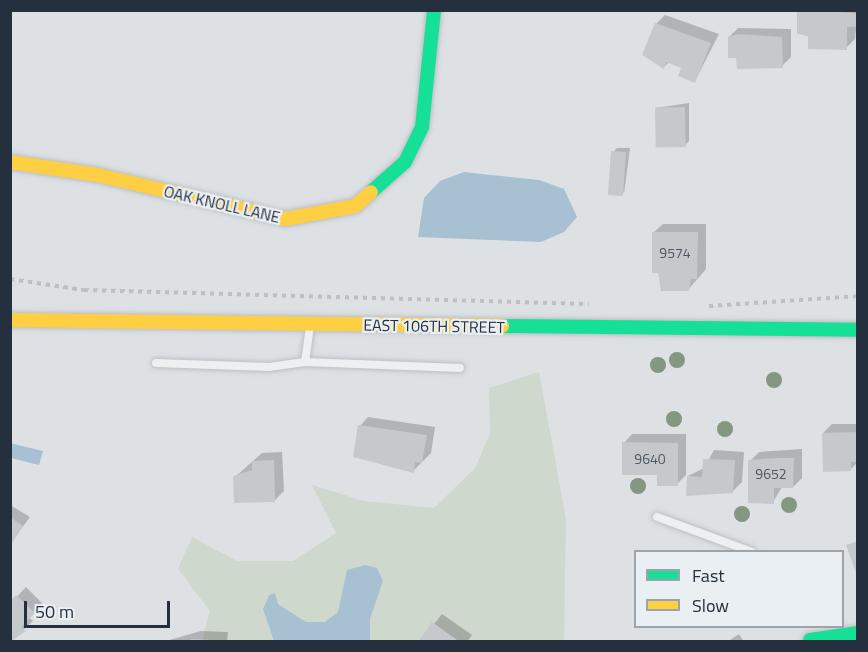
<!DOCTYPE html>
<style>
body{margin:0}
#map{position:relative;width:868px;height:652px;overflow:hidden;background:#dde1e4;font-family:"Titillium Web",sans-serif}
div>[style]{position:absolute}
[style*='--x']{left:calc(var(--x)*1px);top:calc(var(--y)*1px);width:calc(var(--w)*1px);rotate:calc(var(--a)*1deg)}
.green>*{inset:0;background:#cfd8cd}
.water>*{inset:0;background:#a8c1d2}
.shadow>*{inset:0;background:#0003}
.building>*{inset:0;background:#c5c9cc;transform-origin:0 0}
.path>*{height:4px;margin-top:-2px;transform-origin:0;background:repeating-linear-gradient(90deg,#bcc0c4 0 4.5px,transparent 0 9px)}
.roads{filter:drop-shadow(0 0 2px #bcbfc2) drop-shadow(0 0 2px #bcbfc2)}
.lane>*{height:8px;margin:-4px;padding:0 4px;transform-origin:4px;border-radius:4px;background:#edeff0}
.fast>*{height:14px;margin:-7px;padding:0 7px;transform-origin:7px;border-radius:7px;background:#16e098}
.slow>*{height:14px;margin:-7px;padding:0 7px;transform-origin:7px;border-radius:7px;background:#ffcf43}
.trees>*{width:16px;height:16px;margin:-8px;border-radius:50%;background:#849781}
span{translate:-50% -50%;white-space:nowrap;text-align:center;line-height:1.15;-webkit-text-stroke:4.5px #eaeff4;paint-order:stroke}
.number-label{font-size:14px;color:#4d5762}
.number-label span{-webkit-text-stroke-width:0}
.street-label{font-size:16px;color:#24303d}
.frame{position:absolute;inset:0;border:12px solid #24303d;pointer-events:none}
.legend{position:absolute;left:634px;top:550px;width:210px;height:78px;box-sizing:border-box;background:#eaeff4;border:2px solid #9ba3ab;margin:0;padding:8px 10px;list-style:none;font-size:18px;color:#24303d}
.legend li{display:flex;align-items:center;gap:12px;height:30px}
.legend b{width:30px;border:2px solid #9ba3ab}
.scale{position:absolute;left:24px;top:601px;width:146px;height:27px;box-sizing:border-box;border:3px solid #24303d;border-top:0;padding-left:8px;font-size:18px;line-height:21px;white-space:nowrap;color:#24303d;-webkit-text-stroke:4px #eaeff4;paint-order:stroke}
</style>
<div id="map">
<div class="green">
<i style="clip-path:polygon(539px 372px,566px 519px,564px 641px,202px 641px,210px 611px,178px 569px,192px 537px,237px 561px,293px 561px,336px 533px,312px 485px,364px 501px,434px 508px,475px 468px,490px 434px,489px 388px)"></i>
</div>
<div class="water">
<i style="clip-path:polygon(464px 172px,539px 180px,564px 189px,577px 217px,564px 232px,541px 242px,418px 237px,424px 198px,440px 181px)"></i>
<i style="clip-path:polygon(10px 443px,43px 451px,39px 465px,11px 458px)"></i>
<i style="clip-path:polygon(365px 565px,377px 568px,383px 581px,370px 619px,370px 641px,274px 641px,263px 609px,269px 595px,275px 593px,278px 604px,306px 622px,325px 622px,338px 612px,347px 570px)"></i>
</div>
<div class="shadow">
<i style="clip-path:polygon(858px 10px,855px 39px,846px 48px,809px 35px,798px 12px)"></i>
<i style="clip-path:polygon(665px 15px,719px 34px,695px 81px,683px 67px,669px 62px,664px 67px,656px 24px)"></i>
<i style="clip-path:polygon(738px 28px,791px 29px,791px 57px,782px 66px,729px 37px)"></i>
<i style="clip-path:polygon(689px 103px,689px 141px,685px 145px,656px 108px)"></i>
<i style="clip-path:polygon(617px 148px,630px 148px,624px 194px,613px 152px)"></i>
<i style="clip-path:polygon(663px 224px,706px 224px,706px 269px,688px 290px,659px 271px,654px 232px)"></i>
<i style="clip-path:polygon(368px 417px,435px 427px,431px 453px,413px 471px,360px 426px)"></i>
<i style="clip-path:polygon(832px 424px,858px 424px,858px 462px,850px 470px,823px 433px)"></i>
<i style="clip-path:polygon(632px 434px,686px 434px,686px 475px,677px 484px,658px 474px,624px 443px)"></i>
<i style="clip-path:polygon(802px 449px,802px 478px,793px 487px,782px 487px,773px 502px,750px 461px,759px 452px)"></i>
<i style="clip-path:polygon(714px 450px,744px 452px,742px 482px,733px 491px,688px 476px,704px 468px)"></i>
<i style="clip-path:polygon(282px 452px,284px 491px,275px 500px,235px 477px,262px 453px)"></i>
<i style="clip-path:polygon(10px 505px,30px 517px,13px 540px,10px 540px)"></i>
<i style="clip-path:polygon(26px 587px,42px 603px,28px 617px,33px 621px,10px 642px,10px 604px)"></i>
<i style="clip-path:polygon(442px 614px,472px 635px,467px 642px,420px 642px)"></i>
<i style="clip-path:polygon(201px 631px,228px 632px,227px 642px,162px 642px)"></i>
<i style="clip-path:polygon(739px 634px,744px 642px,727px 642px)"></i>
</div>
<div class="building">
<i style="clip-path:polygon(835px 11px,858px 14px,858px 27px,847px 27px,847px 50px,808px 49px,808px 36px,797px 34px,797px 12px)"></i>
<i style="clip-path:polygon(655px 23px,711px 43px,695px 83px,678px 76px,681px 68px,666px 62px,664px 69px,642px 55px)"></i>
<i style="clip-path:polygon(737px 34px,782px 37px,783px 68px,737px 69px,736px 58px,728px 58px,728px 37px)"></i>
<i style="left:685px;top:107px;width:40px;height:30px;rotate:89deg"></i>
<i style="left:611px;top:151px;width:15px;height:44px;rotate:4deg"></i>
<i style="clip-path:polygon(652px 232px,698px 232px,697px 279px,691px 279px,689px 291px,661px 291px,658px 273px,652px 273px)"></i>
<i style="clip-path:polygon(358px 425px,427px 435px,422px 463px,415px 462px,414px 473px,353px 457px)"></i>
<i style="clip-path:polygon(858px 432px,858px 462px,851px 462px,851px 471px,823px 472px,822px 433px)"></i>
<i style="clip-path:polygon(622px 442px,678px 443px,678px 486px,657px 486px,657px 475px,622px 475px)"></i>
<i style="clip-path:polygon(778px 458px,794px 458px,793px 488px,774px 488px,774px 504px,748px 503px,748px 460px)"></i>
<i style="clip-path:polygon(703px 459px,735px 460px,733px 493px,686px 496px,687px 476px,702px 477px)"></i>
<i style="clip-path:polygon(274px 460px,275px 502px,234px 503px,233px 476px,252px 470px,252px 461px)"></i>
<i style="clip-path:polygon(10px 517px,23px 526px,13px 542px,10px 541px)"></i>
<i style="clip-path:polygon(858px 541px,858px 576px,857px 576px,846px 545px)"></i>
<i style="clip-path:polygon(16px 595px,35px 613px,21px 627px,26px 631px,10px 642px,10px 601px)"></i>
<i style="clip-path:polygon(432px 622px,460px 642px,418px 642px)"></i>
<i style="clip-path:polygon(191px 639px,212px 640px,212px 642px,191px 642px)"></i>
</div>
<div class="path">
<i style="--x:10;--y:279;--w:75;--a:8.5"></i>
<i style="--x:84;--y:290;--w:505;--a:1.59"></i>
<i style="--x:709;--y:306;--w:149;--a:-3.8"></i>
</div>
<div class="roads">
<div class="lane">
<i style="--x:305;--y:362;--w:155;--a:2.2"></i>
<i style="--x:156;--y:363;--w:113;--a:2"></i>
<i style="--x:269;--y:367;--w:36;--a:-8"></i>
<i style="--x:305;--y:362;--w:37;--a:-82"></i>
<i style="--x:657;--y:517;--w:101;--a:20.2"></i>
</div>
<div class="fast">
<i style="--x:371;--y:192;--w:45;--a:-41.4"></i>
<i style="--x:405;--y:162;--w:39;--a:-64"></i>
<i style="--x:422;--y:127;--w:118;--a:-84.1"></i>
<i style="--x:502;--y:326;--w:356;--a:0.6"></i>
<i style="--x:810;--y:640;--w:49;--a:-8.3"></i>
</div>
<div class="slow">
<i style="--x:10;--y:162;--w:89;--a:8.4"></i>
<i style="--x:98;--y:175;--w:192;--a:13.2"></i>
<i style="--x:285;--y:219;--w:71;--a:-10.5"></i>
<i style="--x:355;--y:206;--w:21;--a:-41"></i>
<i style="--x:10;--y:320;--w:492;--a:0.7"></i>
</div>
</div>
<div class="trees">
<i style="left:677px;top:360px"></i>
<i style="left:658px;top:365px"></i>
<i style="left:774px;top:380px"></i>
<i style="left:674px;top:419px"></i>
<i style="left:725px;top:429px"></i>
<i style="left:638px;top:486px"></i>
<i style="left:789px;top:505px"></i>
<i style="left:742px;top:514px"></i>
</div>
<div class="number-label">
<span style="left:675px;top:253px">9574</span>
<span style="left:650px;top:459px">9640</span>
<span style="left:771px;top:474px">9652</span>
</div>
<div class="street-label">
<span style="left:222px;top:204px;rotate:13deg">OAK KNOLL LANE</span>
<span style="left:434px;top:326px;rotate:1deg">EAST 106TH STREET</span>
</div>
<div class="frame"></div>
<ul class="legend">
<li><b style="height:8px;background:#16e098"></b>Fast</li>
<li><b style="height:8px;background:#ffcf43"></b>Slow</li>
</ul>
<div class="scale">50 m</div>
</div>
